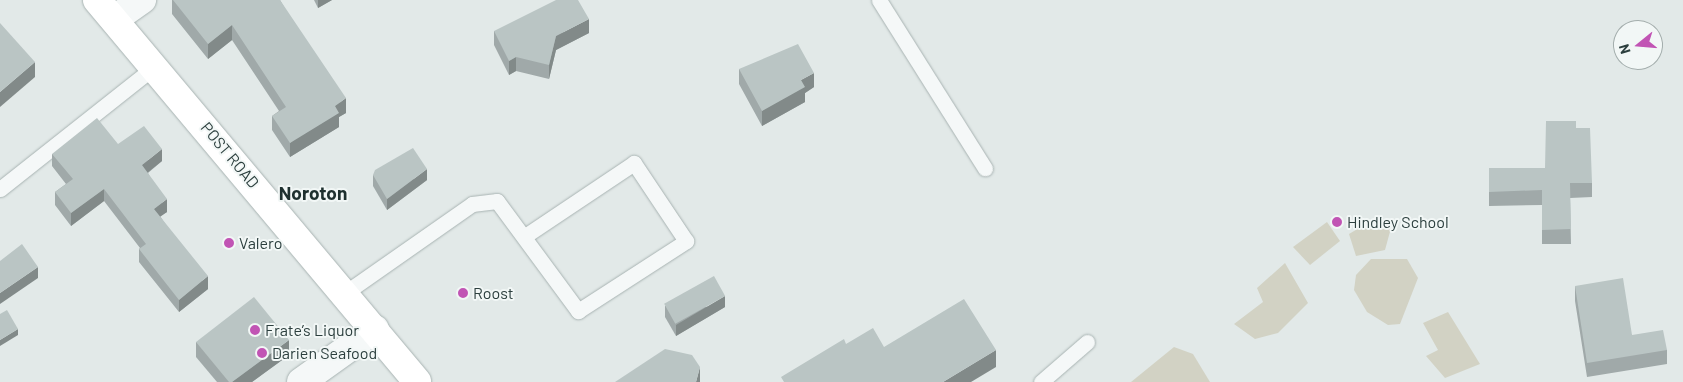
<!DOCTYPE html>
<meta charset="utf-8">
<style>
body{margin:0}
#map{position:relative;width:1683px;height:382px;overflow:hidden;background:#e2e9e8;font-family:Barlow,sans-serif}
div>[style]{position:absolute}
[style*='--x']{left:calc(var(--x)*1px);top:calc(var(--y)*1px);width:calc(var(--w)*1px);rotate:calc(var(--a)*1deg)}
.green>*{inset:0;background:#d2d2c4}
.roads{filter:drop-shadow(0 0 1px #a8b3b2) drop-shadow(0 0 1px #a8b3b2)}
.service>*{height:15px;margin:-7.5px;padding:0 7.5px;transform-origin:7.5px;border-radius:7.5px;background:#f5f8f8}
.minor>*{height:28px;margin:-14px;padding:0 14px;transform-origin:14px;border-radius:14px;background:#f5f8f8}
.primary>*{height:28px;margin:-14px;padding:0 14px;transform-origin:14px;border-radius:14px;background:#fff}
.wall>*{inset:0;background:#a0a9a9}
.shaded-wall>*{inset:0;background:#828a89}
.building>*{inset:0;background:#bac5c4;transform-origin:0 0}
.dots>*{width:14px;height:14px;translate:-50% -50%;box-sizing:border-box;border:2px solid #f2f7f6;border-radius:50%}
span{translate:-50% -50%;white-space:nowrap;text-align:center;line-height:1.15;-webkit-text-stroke:4px #f2f7f6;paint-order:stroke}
.street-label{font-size:16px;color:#2c3f3e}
.poi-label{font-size:16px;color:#2c3f3e}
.left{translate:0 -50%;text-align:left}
.quarter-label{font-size:19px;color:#1e302f;font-weight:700}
.north{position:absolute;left:1613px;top:20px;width:50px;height:50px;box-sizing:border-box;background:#f2f7f6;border:1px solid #a3adac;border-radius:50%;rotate:253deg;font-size:14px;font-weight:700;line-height:20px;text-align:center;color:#2c3f3e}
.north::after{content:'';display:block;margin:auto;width:18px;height:22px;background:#c154b4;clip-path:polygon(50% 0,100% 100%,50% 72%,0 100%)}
</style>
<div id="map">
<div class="green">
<i style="clip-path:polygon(1376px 218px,1391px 228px,1385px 250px,1356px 256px,1349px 234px)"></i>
<i style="clip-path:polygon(1327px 222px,1340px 241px,1310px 265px,1293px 247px)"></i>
<i style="clip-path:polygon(1371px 259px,1407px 259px,1418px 278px,1400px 324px,1388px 325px,1367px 312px,1354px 290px,1356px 275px)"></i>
<i style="clip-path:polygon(1285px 263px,1308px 303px,1278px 333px,1255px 339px,1234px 324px,1263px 302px,1257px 288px)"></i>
<i style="clip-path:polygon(1448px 312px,1480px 364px,1445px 378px,1426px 356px,1438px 350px,1423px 323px)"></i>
<i style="clip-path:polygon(1174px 347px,1193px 354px,1210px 382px,1131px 382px)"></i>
</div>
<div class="roads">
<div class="service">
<i style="--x:879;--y:0;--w:199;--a:57.8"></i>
<i style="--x:0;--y:189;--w:198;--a:-38.4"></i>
<i style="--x:345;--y:293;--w:155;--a:-35"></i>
<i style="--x:472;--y:204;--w:25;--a:-7"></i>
<i style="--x:497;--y:201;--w:137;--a:53.6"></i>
<i style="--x:578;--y:311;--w:129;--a:-32.9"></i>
<i style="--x:686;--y:241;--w:94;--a:-123.7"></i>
<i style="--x:634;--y:163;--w:131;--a:146.2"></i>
<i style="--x:1041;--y:382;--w:61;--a:-41"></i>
</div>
<div class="minor">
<i style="--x:116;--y:18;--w:32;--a:-35"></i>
<i style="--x:301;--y:382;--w:91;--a:-35.6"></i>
</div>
<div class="primary">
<i style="--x:97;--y:0;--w:498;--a:50"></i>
</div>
</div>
<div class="wall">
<i style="clip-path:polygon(172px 0,280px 0,346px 113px,339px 117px,339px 127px,290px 157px,272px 130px,272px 116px,279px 111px,232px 40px,208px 59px,172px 14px)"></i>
<i style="clip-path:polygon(314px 0,332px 0,318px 8px)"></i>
<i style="clip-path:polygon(494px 31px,589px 33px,556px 50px,549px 79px,516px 71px,509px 75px,494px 45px)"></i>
<i style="clip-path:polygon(739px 69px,814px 87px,805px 93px,805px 102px,762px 126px,739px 84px)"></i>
<i style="clip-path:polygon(1576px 128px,1592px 183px,1592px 197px,1570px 198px,1571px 244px,1542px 244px,1542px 205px,1489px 206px,1489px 168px,1545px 168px)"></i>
<i style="clip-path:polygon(52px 154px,162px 161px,148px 173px,167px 212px,160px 216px,208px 289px,179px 312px,139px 262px,139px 249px,140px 248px,104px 201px,71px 226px,55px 205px,55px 192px,66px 184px,52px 166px)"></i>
<i style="clip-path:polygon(373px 175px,427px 180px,387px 210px,373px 186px)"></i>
<i style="clip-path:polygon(1575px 286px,1632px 335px,1667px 350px,1667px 364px,1587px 377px,1575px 301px)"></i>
<i style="clip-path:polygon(665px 306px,725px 307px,676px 336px,665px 317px)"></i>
<i style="clip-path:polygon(196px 342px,289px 355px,252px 382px,217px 382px,196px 357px)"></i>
</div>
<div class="shaded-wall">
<i style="clip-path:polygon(318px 0,332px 0,318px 8px)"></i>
<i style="clip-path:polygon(589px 19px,589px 33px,556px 50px,549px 79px,549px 65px,556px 36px)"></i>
<i style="clip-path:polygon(232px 25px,232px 40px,208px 59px,208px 44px)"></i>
<i style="clip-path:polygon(516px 57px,516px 71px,509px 75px,509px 61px)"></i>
<i style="clip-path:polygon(35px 62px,35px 77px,0 107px,0 92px)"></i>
<i style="clip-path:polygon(814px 73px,814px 87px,805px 93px,805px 102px,762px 126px,762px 111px,801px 80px)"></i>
<i style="clip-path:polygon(346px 98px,346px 113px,339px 117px,339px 127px,290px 157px,290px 143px,335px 106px)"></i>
<i style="clip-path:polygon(162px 149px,162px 161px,142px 177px,142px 165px)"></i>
<i style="clip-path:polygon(427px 169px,427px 180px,387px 210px,387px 199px)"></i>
<i style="clip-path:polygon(104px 189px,104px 201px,71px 226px,71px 213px)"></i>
<i style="clip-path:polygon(167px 199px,167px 212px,154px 221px,154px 209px)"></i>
<i style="clip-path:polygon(38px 267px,38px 278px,0 304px,0 293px)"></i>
<i style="clip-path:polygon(208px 276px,208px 289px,179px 312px,179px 300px)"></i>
<i style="clip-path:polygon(725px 296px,725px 307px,676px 336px,676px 325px)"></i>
<i style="clip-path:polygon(18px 329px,18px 335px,0 346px,0 340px)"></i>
<i style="clip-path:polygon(289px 340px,289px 355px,252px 382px,232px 382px)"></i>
<i style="clip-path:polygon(996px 350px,996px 367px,971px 382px,943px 382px)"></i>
<i style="clip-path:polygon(700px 367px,700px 382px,696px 382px)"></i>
</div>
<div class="building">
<i style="clip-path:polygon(173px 0,280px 0,346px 98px,335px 106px,339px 113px,290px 143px,272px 116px,286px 107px,232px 25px,208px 44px)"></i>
<i style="clip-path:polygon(556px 0,578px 0,589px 19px,556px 36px,549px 65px,516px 57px,509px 61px,494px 31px)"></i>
<i style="clip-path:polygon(0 23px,35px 62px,0 92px)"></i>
<i style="clip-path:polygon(798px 44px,814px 73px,801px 80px,805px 87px,762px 111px,739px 69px)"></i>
<i style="clip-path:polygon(97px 118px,118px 144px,144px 126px,162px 149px,142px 165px,167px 199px,154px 209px,208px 276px,179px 300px,139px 249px,146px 244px,104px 189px,71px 213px,55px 192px,73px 179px,52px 154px)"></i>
<i style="clip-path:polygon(1546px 121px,1576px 121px,1576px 128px,1590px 128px,1592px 183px,1570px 183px,1571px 229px,1542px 230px,1542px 190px,1489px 192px,1489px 168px,1545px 168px)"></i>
<i style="clip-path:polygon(413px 148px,427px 169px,387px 199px,373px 175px,375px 170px)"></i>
<i style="clip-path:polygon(22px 244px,38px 267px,0 293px,0 261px)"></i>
<i style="left:714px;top:276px;width:23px;height:57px;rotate:61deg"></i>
<i style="clip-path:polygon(1623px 278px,1632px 335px,1663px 330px,1667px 350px,1587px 363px,1575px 286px)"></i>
<i style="clip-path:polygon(254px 297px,289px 340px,232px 382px,229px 382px,196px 342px)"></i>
<i style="clip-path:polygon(964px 299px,996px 350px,943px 382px,784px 382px,781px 377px,844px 339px,846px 344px,873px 328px,884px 347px)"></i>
<i style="clip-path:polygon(7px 310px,18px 329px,0 340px,0 314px)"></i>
<i style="clip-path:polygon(665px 349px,692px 355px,700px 367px,696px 382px,615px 382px)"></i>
</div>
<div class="dots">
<i style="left:1337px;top:222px;background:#c154b4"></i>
<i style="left:229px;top:243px;background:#c154b4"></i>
<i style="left:463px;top:293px;background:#c154b4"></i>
<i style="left:255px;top:330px;background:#c154b4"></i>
<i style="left:262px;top:353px;background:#c154b4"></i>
</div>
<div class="street-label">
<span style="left:230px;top:155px;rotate:50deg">POST ROAD</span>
</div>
<div class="poi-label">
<span class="left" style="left:1347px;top:222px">Hindley School</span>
<span class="left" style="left:239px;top:243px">Valero</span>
<span class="left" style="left:473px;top:293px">Roost</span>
<span class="left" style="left:265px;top:330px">Frate’s Liquor</span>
<span class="left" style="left:272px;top:353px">Darien Seafood</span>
</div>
<div class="quarter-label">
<span style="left:313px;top:193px">Noroton</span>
</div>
<div class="north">N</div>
</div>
